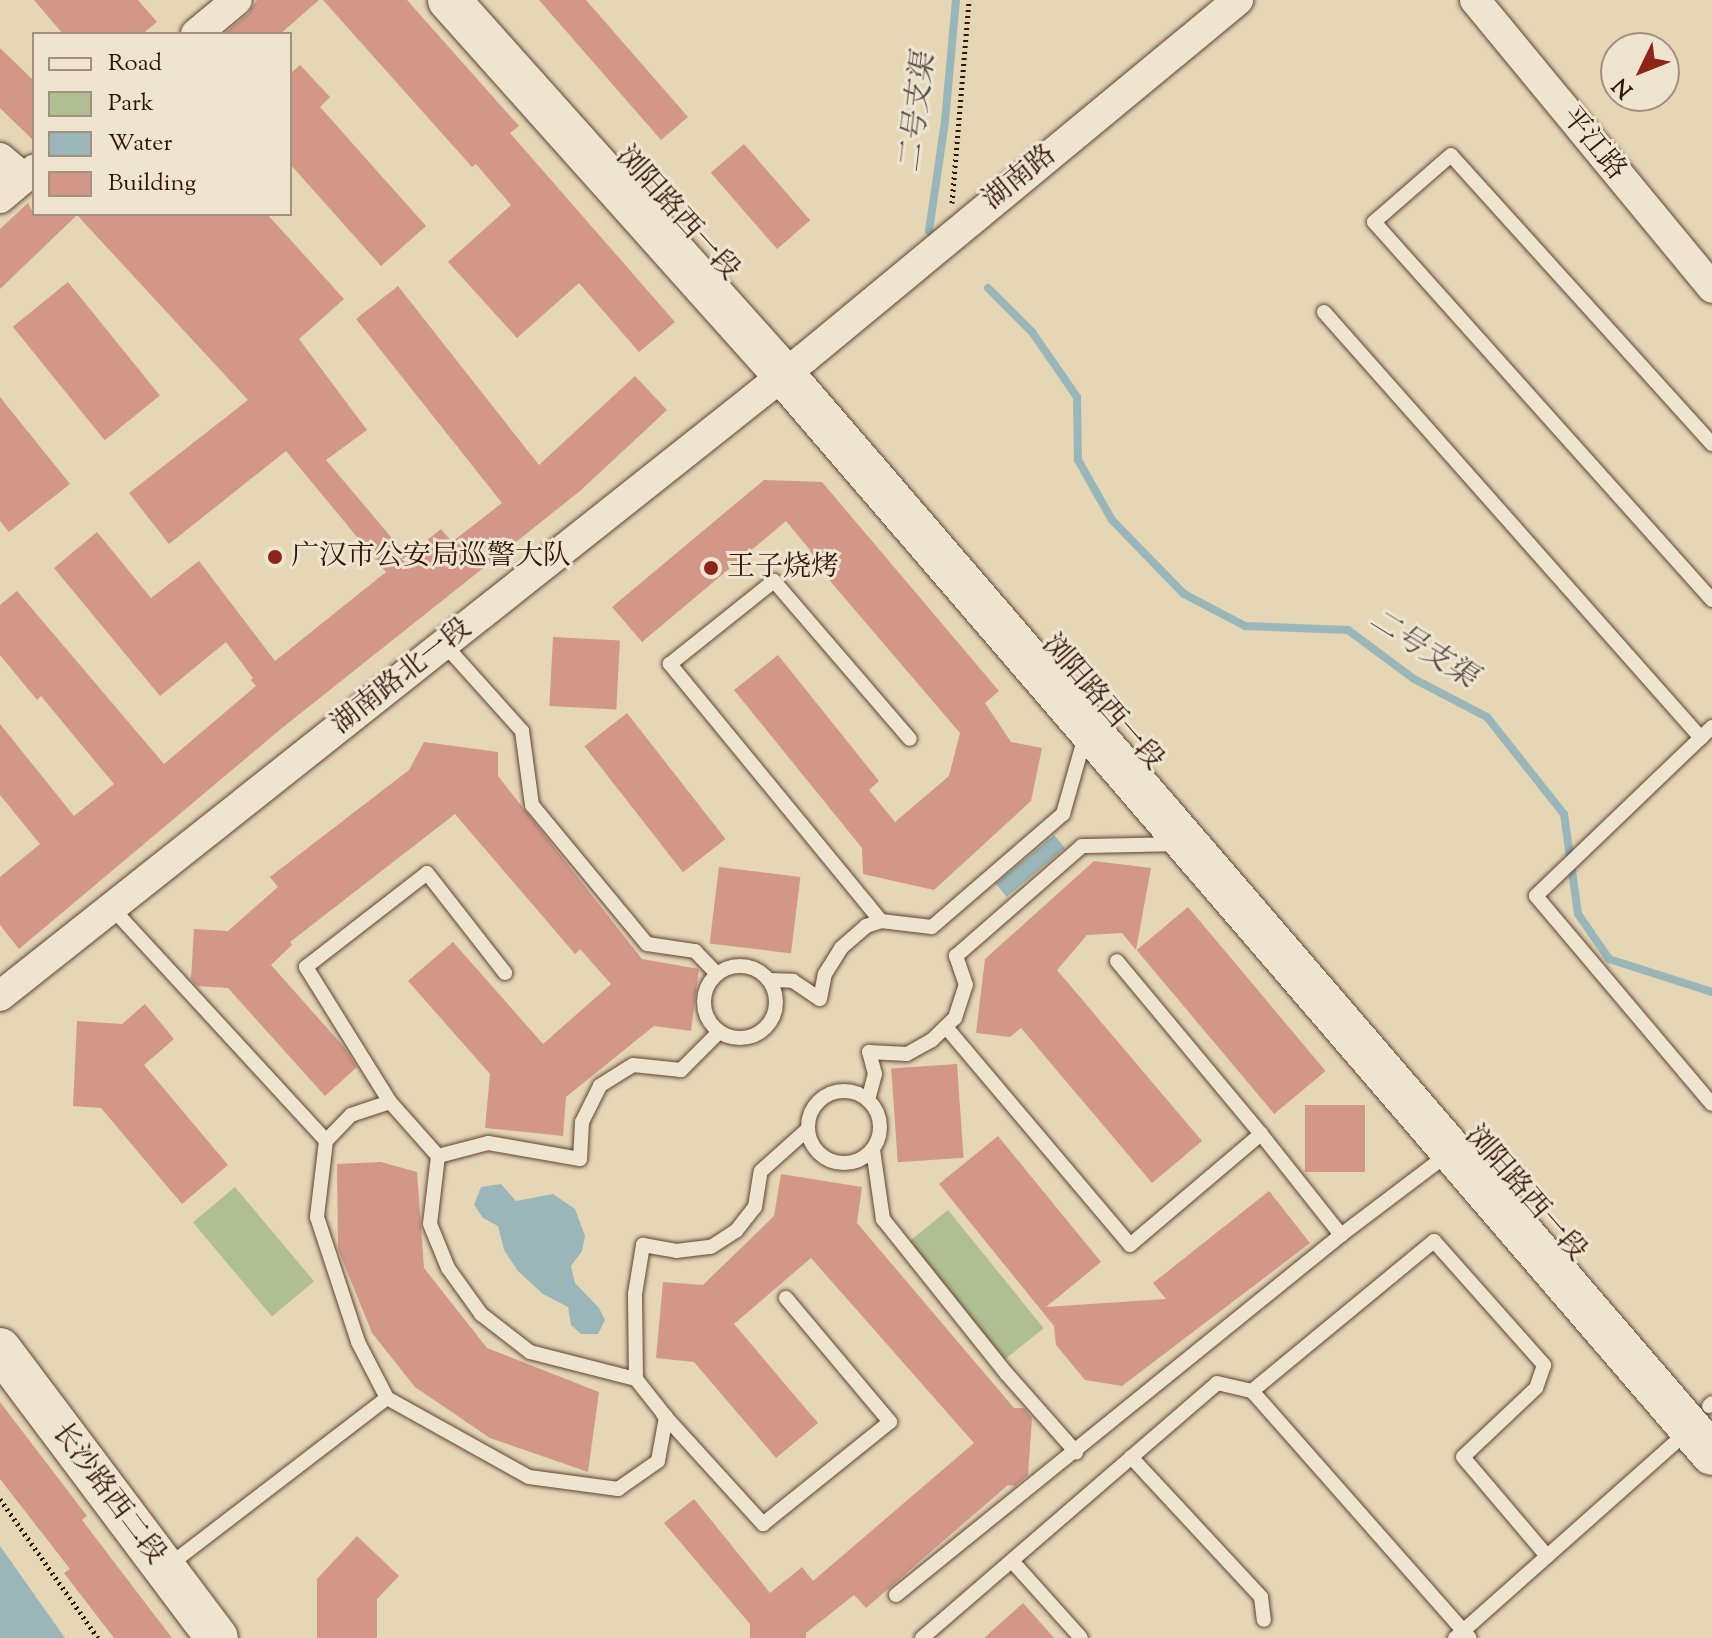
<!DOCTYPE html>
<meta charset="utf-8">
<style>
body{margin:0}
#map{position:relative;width:1712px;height:1638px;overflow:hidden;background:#e5d6b6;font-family:"Sorts Mill Goudy","Noto Serif SC",serif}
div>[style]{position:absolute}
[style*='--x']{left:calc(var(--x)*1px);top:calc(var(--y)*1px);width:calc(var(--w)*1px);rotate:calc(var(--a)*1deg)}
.green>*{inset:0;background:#b0bf91;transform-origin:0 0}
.water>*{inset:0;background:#9ab6b8;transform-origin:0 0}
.stream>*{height:8px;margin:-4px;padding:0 4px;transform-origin:4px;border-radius:4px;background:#9ab6b8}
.building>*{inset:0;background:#d29787;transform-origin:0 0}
.path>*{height:5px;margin-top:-2.5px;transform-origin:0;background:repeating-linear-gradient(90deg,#321509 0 2px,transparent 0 6px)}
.roads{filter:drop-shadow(0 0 2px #5f4534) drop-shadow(0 0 2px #5f4534)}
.lane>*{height:14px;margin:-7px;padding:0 7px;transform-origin:7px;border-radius:7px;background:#eee4d0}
.lane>.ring{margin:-7px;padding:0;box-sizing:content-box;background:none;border:14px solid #eee4d0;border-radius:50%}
.street>*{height:30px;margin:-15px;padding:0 15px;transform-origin:15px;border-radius:15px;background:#eee4d0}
.secondary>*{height:42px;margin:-21px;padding:0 21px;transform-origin:21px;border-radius:21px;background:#eee4d0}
.dots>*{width:22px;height:22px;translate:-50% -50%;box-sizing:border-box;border:4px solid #eee4d0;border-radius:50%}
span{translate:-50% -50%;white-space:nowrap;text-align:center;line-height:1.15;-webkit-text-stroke:6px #eee4d0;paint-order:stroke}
.street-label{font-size:28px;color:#321509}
.poi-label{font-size:28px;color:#321509}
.left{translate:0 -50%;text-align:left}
.water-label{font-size:30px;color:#564d46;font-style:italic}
.legend{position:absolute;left:32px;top:32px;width:260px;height:184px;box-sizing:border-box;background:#eee4d0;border:2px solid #a39180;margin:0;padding:10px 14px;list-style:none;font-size:24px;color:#321509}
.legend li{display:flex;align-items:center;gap:16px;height:40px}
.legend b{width:40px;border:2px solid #a39180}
.north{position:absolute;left:1600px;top:32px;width:80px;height:80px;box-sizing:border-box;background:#eee4d0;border:2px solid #a39180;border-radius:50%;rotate:227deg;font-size:22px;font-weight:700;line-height:32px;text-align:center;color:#321509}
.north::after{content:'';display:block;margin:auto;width:28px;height:36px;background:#8f2418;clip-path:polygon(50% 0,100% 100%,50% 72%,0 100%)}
</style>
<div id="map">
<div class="green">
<i style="left:235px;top:1187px;width:123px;height:55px;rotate:50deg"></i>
<i style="left:948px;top:1210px;width:152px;height:50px;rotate:51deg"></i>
</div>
<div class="water">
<i style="left:1054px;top:835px;width:17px;height:76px;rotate:50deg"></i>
<i style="clip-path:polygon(501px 1184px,516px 1201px,553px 1194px,575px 1209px,585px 1236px,582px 1251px,571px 1266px,575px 1283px,599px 1308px,605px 1320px,598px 1334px,581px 1334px,571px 1325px,568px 1307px,543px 1294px,518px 1271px,504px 1250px,498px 1226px,483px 1218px,474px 1205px,481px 1187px)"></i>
<i style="clip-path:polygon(0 1546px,65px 1638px,0 1638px)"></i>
</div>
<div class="stream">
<i style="--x:929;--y:231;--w:111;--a:-81.7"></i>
<i style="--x:945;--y:121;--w:121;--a:-84.8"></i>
<i style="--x:988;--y:288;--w:62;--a:45"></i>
<i style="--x:1032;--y:332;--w:79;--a:55.3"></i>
<i style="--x:1077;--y:397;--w:63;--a:89.1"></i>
<i style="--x:1078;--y:460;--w:69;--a:60.5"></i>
<i style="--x:1112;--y:520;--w:103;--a:45.8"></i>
<i style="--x:1184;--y:594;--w:69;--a:27.7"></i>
<i style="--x:1245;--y:626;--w:103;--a:2.2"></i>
<i style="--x:1348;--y:630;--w:82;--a:36.6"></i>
<i style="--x:1414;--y:679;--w:82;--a:27.5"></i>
<i style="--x:1487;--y:717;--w:124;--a:51.6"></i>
<i style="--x:1564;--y:814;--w:101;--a:82"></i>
<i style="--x:1578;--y:914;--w:55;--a:55.4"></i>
<i style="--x:1609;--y:959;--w:108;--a:17.8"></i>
</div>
<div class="building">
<i style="clip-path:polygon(34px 0,138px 0,157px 22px,142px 34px,63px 34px)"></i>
<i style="clip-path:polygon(257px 0,319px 0,280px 34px,224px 34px,248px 14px)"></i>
<i style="clip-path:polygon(323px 0,407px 0,519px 126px,510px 133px,675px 322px,639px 352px,579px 283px,517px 338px,448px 262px,511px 205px,476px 164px,472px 167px)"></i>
<i style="clip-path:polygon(539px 0,586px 0,688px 117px,661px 140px)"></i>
<i style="clip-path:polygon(0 48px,34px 81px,34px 141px,0 108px)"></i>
<i style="clip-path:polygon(300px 65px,330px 97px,320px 107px,426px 226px,381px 266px,290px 164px,290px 74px)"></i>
<i style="left:744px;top:144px;width:101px;height:44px;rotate:49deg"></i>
<i style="clip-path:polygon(28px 203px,34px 214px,267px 214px,344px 299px,299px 339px,367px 430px,326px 460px,407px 556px,441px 529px,452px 542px,502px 503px,356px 319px,398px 286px,539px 465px,635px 376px,667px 410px,580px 491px,282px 728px,19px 949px,0 925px,0 877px,40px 844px,0 795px,0 724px,74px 816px,114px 784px,41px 696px,37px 700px,0 655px,0 605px,17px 591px,164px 764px,256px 686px,251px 680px,253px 678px,226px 642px,160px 696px,54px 568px,97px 532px,151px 598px,199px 561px,275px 661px,386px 572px,286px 451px,169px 544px,129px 493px,248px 400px,77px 215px,0 289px,0 229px)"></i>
<i style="left:68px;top:282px;width:146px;height:71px;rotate:51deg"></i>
<i style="clip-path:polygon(0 397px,70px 484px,9px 532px,0 521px)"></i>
<i style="clip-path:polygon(764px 480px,822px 482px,999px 691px,985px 703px,1011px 742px,1042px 748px,1031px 801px,934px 890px,863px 874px,862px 848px,734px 690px,778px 655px,879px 781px,869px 790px,895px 822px,949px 776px,960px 733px,807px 554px,811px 551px,786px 521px,642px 642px,612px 607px)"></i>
<i style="left:553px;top:637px;width:67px;height:69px;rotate:3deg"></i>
<i style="left:627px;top:713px;width:160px;height:54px;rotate:52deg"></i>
<i style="clip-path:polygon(424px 742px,498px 752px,498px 776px,642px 959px,699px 969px,691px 1031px,654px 1026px,566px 1097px,563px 1136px,485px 1128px,490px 1074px,408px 981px,453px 942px,543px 1044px,611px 984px,580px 949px,575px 954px,455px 814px,290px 942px,292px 945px,271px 965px,344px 1047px,357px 1067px,325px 1096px,228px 988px,197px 986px,191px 979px,194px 929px,228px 931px,278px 887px,270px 877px,409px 770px)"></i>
<i style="clip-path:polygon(1094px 861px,1151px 868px,1136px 950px,1122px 933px,1087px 935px,1057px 970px,1202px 1141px,1152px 1183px,1021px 1028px,1010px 1037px,976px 1033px,985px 959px)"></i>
<i style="left:719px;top:867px;width:82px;height:77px;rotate:7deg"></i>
<i style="left:1188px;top:907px;width:214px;height:67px;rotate:50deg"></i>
<i style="clip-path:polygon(145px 1004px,174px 1039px,144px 1065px,228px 1165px,182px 1204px,101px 1108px,73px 1106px,77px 1021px,122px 1024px)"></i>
<i style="left:957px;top:1064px;width:94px;height:66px;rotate:86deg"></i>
<i style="left:1305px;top:1105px;width:60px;height:67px"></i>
<i style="clip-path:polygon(998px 1136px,1101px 1262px,1046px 1307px,1166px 1299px,1153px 1283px,1269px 1191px,1310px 1243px,1122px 1386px,1085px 1380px,1056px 1345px,1054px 1326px,939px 1184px)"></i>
<i style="clip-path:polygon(381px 1162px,417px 1172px,424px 1268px,487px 1348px,599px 1392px,588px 1472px,490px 1438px,415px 1387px,372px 1333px,338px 1249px,337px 1164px)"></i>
<i style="clip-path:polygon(781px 1174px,862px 1187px,857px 1223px,1014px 1408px,1024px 1408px,1032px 1418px,1028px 1475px,1015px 1486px,1008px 1485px,866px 1608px,854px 1595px,806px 1633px,806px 1638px,750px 1638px,750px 1624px,664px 1523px,694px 1499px,770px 1593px,802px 1567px,813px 1581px,974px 1443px,811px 1258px,734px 1324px,818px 1423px,776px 1458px,694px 1362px,656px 1358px,663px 1282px,703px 1285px,774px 1216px)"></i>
<i style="clip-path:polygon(0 1402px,87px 1516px,82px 1520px,172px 1638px,114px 1638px,64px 1573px,70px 1569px,0 1479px)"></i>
<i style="clip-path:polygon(357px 1536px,399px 1576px,377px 1599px,377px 1638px,317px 1638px,317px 1579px)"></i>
<i style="clip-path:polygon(1023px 1603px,1054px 1638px,984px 1638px)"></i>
</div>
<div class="path">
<i style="--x:952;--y:203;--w:204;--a:-85.2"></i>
<i style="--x:0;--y:1499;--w:170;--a:54.8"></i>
</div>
<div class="roads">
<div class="lane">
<i style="--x:1324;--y:312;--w:569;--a:48.49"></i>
<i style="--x:1712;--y:444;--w:389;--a:-132.1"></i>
<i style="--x:1451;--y:155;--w:102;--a:139"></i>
<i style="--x:1374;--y:222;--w:507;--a:48.2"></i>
<i style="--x:444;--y:644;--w:117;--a:48.1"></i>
<i style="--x:522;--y:731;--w:75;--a:82.3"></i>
<i style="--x:532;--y:805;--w:180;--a:50.4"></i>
<i style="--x:647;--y:944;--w:49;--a:8.3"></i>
<i style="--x:695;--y:951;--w:32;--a:46"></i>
<i style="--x:1712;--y:727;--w:244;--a:136.2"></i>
<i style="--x:1536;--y:896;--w:272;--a:49.8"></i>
<i style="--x:112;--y:908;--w:316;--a:47.4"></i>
<i style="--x:881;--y:921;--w:333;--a:-129.4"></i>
<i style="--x:670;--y:664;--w:133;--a:-38.6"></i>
<i style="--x:774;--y:581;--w:208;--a:49.3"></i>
<i class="ring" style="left:704px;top:966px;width:58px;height:58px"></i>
<i style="--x:769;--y:980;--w:24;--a:2"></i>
<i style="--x:793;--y:981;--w:32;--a:34"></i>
<i style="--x:820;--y:999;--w:25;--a:-79"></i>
<i style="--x:825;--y:974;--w:31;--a:-58"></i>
<i style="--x:841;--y:948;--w:33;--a:-41"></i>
<i style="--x:866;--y:926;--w:16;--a:-18"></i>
<i style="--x:881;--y:921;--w:51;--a:6.7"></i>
<i style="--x:932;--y:927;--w:173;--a:-40.8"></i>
<i style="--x:1063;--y:814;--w:81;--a:-74.2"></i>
<i style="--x:946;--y:1027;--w:285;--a:49.8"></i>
<i style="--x:1130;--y:1245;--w:172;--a:-40.3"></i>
<i style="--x:1261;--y:1134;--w:225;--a:-129.8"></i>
<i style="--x:719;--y:1032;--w:54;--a:135"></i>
<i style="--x:681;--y:1070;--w:48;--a:-174.1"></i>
<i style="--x:633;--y:1065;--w:39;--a:148"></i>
<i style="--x:600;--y:1086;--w:40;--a:116.6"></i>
<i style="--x:582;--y:1122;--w:37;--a:93"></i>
<i style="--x:580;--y:1159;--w:93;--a:-170.1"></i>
<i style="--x:488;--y:1143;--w:52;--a:165.4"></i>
<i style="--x:438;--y:1156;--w:68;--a:96.7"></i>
<i style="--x:430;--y:1224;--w:48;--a:67.8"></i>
<i style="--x:448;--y:1268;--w:57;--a:54.3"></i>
<i style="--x:481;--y:1314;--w:62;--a:37.8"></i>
<i style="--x:530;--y:1352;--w:109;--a:14.3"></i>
<i style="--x:636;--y:1379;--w:85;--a:-90.7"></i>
<i style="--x:635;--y:1294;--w:50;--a:-80.7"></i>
<i style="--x:643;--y:1245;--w:34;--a:10"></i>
<i style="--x:676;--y:1251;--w:35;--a:-7"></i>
<i style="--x:711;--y:1247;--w:30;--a:-33"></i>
<i style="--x:736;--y:1231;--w:31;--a:-52"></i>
<i style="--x:755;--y:1207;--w:36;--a:-81"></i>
<i style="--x:761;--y:1171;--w:63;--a:-41.8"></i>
<i class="ring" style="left:808px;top:1091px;width:58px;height:58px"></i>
<i style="--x:868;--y:1100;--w:27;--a:-75"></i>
<i style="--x:875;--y:1074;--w:23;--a:-105"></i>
<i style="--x:869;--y:1052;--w:38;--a:3"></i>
<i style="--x:907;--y:1054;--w:29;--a:-29"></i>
<i style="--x:932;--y:1040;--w:32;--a:-44"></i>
<i style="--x:955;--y:1018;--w:35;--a:-72"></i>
<i style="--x:966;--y:985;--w:31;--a:-109"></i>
<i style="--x:956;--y:956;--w:167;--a:-41.1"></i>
<i style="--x:1082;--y:846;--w:94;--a:-1.2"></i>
<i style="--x:390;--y:1102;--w:159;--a:-121.9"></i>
<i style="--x:306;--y:967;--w:153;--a:-37.8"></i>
<i style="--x:427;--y:873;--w:127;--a:52"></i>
<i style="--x:1261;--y:1134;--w:129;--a:51.6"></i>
<i style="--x:873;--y:1150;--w:70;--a:81.8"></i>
<i style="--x:883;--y:1219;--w:197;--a:51.4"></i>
<i style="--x:1006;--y:1373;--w:106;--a:48.5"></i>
<i style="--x:438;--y:1156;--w:72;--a:-131.6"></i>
<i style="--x:390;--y:1102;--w:41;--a:161.6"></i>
<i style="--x:351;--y:1115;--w:36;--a:134"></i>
<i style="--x:326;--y:1141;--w:77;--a:96.8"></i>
<i style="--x:317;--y:1217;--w:132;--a:71.8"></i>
<i style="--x:358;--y:1342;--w:63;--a:62.6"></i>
<i style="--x:387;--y:1398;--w:162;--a:29.1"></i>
<i style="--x:529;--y:1477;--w:90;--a:7.7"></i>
<i style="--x:618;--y:1489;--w:49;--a:-35"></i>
<i style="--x:658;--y:1461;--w:45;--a:-79.7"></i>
<i style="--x:666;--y:1417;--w:48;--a:-128.3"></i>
<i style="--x:1252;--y:1391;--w:236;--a:-39.5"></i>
<i style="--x:1434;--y:1241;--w:166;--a:48.4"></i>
<i style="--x:1544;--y:1365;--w:24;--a:109"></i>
<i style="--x:1536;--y:1388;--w:100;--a:136.6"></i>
<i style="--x:1463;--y:1457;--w:130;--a:49.7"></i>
<i style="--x:1709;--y:1406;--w:4;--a:-45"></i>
<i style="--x:663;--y:1414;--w:149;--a:47.7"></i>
<i style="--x:763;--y:1524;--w:163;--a:-38.8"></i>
<i style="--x:890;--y:1422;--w:162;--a:-130"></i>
<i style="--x:1131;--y:1457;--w:191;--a:47.1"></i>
<i style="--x:1261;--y:1597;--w:23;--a:83"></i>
<i style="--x:1012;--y:1561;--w:103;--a:48.1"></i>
<i style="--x:168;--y:1566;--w:276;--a:-37.5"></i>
<i style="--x:896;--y:1595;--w:572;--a:-38.97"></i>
<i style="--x:1341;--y:1235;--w:134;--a:-37.1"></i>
<i style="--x:922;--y:1638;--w:390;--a:-40.8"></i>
<i style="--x:1217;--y:1383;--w:36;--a:13"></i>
<i style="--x:1252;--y:1391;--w:329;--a:48.6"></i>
<i style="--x:1455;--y:1638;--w:310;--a:-41.6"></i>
</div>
<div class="street">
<i style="--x:1475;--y:0;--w:373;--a:50.5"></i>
<i style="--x:196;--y:34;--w:53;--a:-39.7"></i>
<i style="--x:0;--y:158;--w:31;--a:40"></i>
<i style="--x:24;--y:178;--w:13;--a:-39"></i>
<i style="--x:0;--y:198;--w:31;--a:-40"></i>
<i style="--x:0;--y:996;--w:1027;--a:-38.4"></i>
<i style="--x:805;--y:358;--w:562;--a:-39.58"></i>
</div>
<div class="secondary">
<i style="--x:449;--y:0;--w:503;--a:48.22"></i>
<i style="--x:784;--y:375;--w:1423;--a:49.3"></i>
<i style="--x:0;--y:1349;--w:361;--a:53.1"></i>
</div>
</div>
<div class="dots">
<i style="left:275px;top:557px;background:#8f2418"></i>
<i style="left:711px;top:568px;background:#8f2418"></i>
</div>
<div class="street-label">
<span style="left:1593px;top:144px;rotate:51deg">平江路</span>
<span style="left:1020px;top:178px;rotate:-39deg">湖南路</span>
<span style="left:677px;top:214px;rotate:48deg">浏阳路西一段</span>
<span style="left:402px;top:677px;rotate:-38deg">湖南路北一段</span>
<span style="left:1102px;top:703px;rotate:49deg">浏阳路西一段</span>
<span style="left:1525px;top:1194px;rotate:49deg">浏阳路西一段</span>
<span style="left:108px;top:1494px;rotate:53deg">长沙路西二段</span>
</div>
<div class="poi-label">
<span class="left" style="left:291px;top:557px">广汉市公安局巡警大队</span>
<span class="left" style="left:727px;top:568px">王子烧烤</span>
</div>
<div class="water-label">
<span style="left:919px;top:113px;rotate:-83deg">二号支渠</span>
<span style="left:1422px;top:650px;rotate:32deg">二号支渠</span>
</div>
<ul class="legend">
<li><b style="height:10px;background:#eee4d0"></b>Road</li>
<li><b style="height:22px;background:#b0bf91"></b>Park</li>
<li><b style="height:22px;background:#9ab6b8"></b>Water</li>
<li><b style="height:22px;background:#d29787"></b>Building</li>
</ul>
<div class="north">N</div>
</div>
